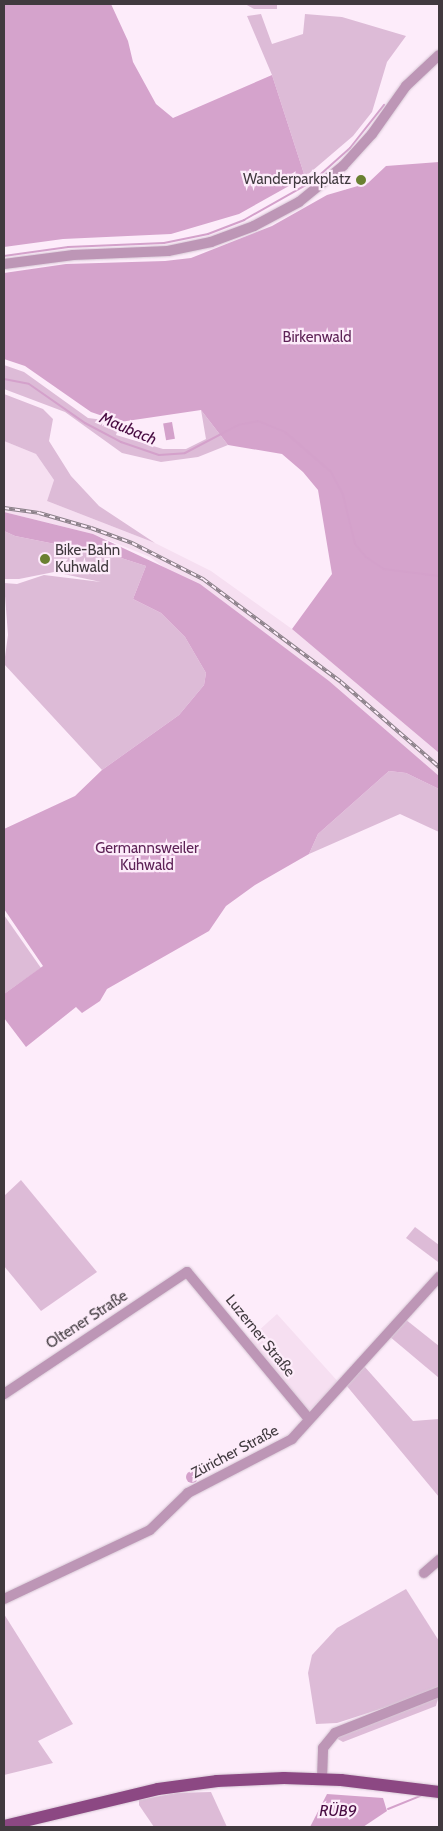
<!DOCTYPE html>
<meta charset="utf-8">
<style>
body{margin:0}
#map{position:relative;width:443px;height:1831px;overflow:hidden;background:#fdecfa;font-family:Cabin,sans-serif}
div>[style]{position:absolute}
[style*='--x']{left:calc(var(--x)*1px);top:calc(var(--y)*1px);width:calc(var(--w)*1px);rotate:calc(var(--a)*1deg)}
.built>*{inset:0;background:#f6dff1;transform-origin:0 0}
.green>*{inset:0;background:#ddbbd7}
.forest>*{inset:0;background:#d5a3cc}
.water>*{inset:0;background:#d4a1cb;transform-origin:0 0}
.round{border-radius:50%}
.stream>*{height:2px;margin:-1px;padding:0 1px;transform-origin:1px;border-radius:1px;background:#d4a1cb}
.roads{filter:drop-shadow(0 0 1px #d7c8d5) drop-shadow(0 0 1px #d7c8d5)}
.minor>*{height:10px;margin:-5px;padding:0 5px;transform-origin:5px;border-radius:5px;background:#bd96b6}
.major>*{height:12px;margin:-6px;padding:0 6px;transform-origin:6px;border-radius:6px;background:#8c4883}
.rail>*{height:4px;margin-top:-2px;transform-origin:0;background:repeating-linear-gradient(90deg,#fdecfa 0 5.5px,#8b8089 0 11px);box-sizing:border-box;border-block:1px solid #8b8089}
.dots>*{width:14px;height:14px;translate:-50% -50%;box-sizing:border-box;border:2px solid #fdecfa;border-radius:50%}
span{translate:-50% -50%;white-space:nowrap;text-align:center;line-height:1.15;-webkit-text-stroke:4.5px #fdecfa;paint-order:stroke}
.poi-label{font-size:15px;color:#413a3f}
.right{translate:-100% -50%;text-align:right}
.left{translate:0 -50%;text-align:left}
.park-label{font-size:15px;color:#5e2357}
.street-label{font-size:15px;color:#413a3f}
.water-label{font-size:16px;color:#480c42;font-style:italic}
.frame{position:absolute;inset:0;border:5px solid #413a3f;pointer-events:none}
</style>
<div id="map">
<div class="built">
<i style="clip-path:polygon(4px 441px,36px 454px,54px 480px,47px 501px,155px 543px,211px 571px,292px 629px,439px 753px,439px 776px,150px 557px,93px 534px,4px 512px)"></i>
<i style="left:277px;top:1314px;width:93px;height:41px;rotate:48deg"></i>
</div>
<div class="green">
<i style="clip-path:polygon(245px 4px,277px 4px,277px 9px,254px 9px)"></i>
<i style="clip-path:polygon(261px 14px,272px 44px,303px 34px,305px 14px,342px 17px,406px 36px,387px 62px,372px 112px,353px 136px,305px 177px,272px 75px,247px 16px)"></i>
<i style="clip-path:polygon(4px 365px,24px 372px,88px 418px,120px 422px,116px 435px,163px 449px,186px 449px,206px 439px,201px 410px,228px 445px,198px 457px,161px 462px,122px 453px,65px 412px,4px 389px)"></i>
<i style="clip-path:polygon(4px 394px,43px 409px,53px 419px,49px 441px,71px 476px,99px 506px,155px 543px,47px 501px,54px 480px,36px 454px,4px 441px)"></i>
<i style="clip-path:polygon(4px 531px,15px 536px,115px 556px,146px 566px,133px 599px,161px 613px,185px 637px,206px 673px,204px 685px,179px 715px,102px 770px,4px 664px,8px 635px,4px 583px,17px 584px,44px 575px,101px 582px,54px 572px,19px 579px,4px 579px)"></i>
<i style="clip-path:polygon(389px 771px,406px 773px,439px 789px,439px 832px,400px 814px,309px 854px,318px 834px)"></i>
<i style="clip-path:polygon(4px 915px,41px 968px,4px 994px)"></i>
<i style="clip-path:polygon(21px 1180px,97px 1272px,41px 1311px,4px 1266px,4px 1196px)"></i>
<i style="clip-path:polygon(415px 1227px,439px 1245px,438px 1262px,406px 1238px)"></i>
<i style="clip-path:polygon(405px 1319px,439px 1346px,439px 1378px,389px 1336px)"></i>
<i style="clip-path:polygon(364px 1366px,413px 1421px,439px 1419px,439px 1497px,346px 1385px)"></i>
<i style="clip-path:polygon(406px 1589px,439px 1641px,439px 1690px,337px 1723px,316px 1724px,308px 1673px,312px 1655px,337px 1628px)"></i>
<i style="clip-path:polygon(4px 1614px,73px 1724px,38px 1741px,53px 1763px,4px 1775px)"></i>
<i style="clip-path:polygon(439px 1695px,436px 1706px,343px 1742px,336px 1738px)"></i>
<i style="clip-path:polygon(211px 1792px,227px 1827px,154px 1827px,139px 1805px,139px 1800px,176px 1793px)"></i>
</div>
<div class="forest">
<i style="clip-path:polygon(4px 4px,111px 4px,128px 41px,133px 62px,156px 104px,173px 118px,272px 75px,305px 177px,239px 214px,171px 234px,63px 239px,4px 247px)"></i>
<i style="clip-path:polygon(439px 162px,439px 753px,292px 629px,332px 574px,318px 490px,303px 472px,282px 454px,228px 445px,201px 410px,120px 422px,91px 412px,25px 366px,4px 359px,4px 273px,66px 264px,165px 261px,191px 258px,272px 226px,327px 195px,368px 183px,386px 166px)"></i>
<i style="clip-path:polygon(4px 512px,93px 534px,200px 584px,329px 681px,439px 776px,439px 789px,406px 773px,389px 771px,318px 834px,309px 854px,255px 885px,226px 906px,209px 931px,107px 989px,100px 1001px,82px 1013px,76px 1007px,26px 1047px,4px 1018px,4px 994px,43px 966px,4px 909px,4px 829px,75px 796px,102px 770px,179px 715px,204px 685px,206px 673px,185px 637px,161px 613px,133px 599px,146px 566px,115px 556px,15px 536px,4px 531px)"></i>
</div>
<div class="water">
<i style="left:172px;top:422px;width:17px;height:9px;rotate:80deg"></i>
<i class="round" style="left:186px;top:1471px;width:12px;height:12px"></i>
<i style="clip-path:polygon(327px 1794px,383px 1798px,387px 1811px,363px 1827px,310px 1827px)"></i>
</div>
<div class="stream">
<i style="--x:4;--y:256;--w:65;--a:-8"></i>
<i style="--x:68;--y:247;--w:96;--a:-2.4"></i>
<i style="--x:164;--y:243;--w:45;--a:-11.6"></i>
<i style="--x:208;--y:234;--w:39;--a:-21"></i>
<i style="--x:244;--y:220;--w:79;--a:-29.5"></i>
<i style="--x:313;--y:181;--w:50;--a:-41.7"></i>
<i style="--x:350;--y:148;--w:55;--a:-51.7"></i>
<i style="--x:4;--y:379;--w:25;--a:11"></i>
<i style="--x:29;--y:384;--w:68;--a:34.9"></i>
<i style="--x:85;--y:423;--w:41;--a:27.8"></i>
<i style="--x:121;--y:442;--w:40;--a:18.9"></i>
<i style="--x:159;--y:455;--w:26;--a:-4"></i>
<i style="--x:185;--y:453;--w:60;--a:-27.8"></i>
<i style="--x:238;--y:425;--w:20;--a:-11"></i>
<i style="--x:258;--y:421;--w:29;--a:22"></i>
<i style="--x:285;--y:432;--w:61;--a:41"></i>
<i style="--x:331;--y:472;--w:26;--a:62"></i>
<i style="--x:343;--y:495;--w:50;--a:76.2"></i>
<i style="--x:355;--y:544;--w:17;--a:50"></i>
<i style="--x:366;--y:557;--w:22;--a:34"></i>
<i style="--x:384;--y:569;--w:55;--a:7.3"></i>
<i style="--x:388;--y:1809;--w:35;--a:-22"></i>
</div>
<div class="roads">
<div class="minor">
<i style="--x:4;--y:264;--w:70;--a:-7.4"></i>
<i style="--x:73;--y:255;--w:95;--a:-2.4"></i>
<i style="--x:168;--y:251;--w:44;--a:-11.8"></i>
<i style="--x:211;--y:242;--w:46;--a:-20.4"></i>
<i style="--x:254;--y:226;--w:51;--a:-28.1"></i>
<i style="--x:299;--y:202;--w:57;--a:-39.3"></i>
<i style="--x:343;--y:166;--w:43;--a:-47.8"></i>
<i style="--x:372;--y:134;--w:59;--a:-54.7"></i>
<i style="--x:406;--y:86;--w:45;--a:-43.2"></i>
<i style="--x:4;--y:1394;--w:220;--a:-33.7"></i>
<i style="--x:187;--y:1272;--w:191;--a:50.3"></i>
<i style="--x:424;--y:1573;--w:20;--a:-41"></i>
<i style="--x:4;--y:1599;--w:161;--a:-25.3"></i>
<i style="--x:150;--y:1530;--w:53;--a:-44.2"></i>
<i style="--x:188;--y:1493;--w:117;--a:-27.4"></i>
<i style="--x:292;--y:1439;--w:219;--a:-47.8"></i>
<i style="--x:322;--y:1779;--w:31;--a:-88"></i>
<i style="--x:323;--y:1748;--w:19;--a:-51"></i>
<i style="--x:335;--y:1733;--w:112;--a:-21.5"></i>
</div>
<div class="major">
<i style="--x:4;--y:1826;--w:158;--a:-13.5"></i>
<i style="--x:158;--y:1789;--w:60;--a:-7.7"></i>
<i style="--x:217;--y:1781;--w:67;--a:-2.6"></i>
<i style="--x:284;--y:1778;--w:57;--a:2"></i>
<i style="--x:341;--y:1780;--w:99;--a:7"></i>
</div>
</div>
<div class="rail">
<i style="--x:4;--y:508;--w:35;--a:8"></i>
<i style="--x:39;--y:513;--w:54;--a:16.1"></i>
<i style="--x:91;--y:528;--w:44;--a:20.1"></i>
<i style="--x:132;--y:543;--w:80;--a:26.9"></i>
<i style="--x:203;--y:579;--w:172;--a:36.7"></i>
<i style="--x:341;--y:682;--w:130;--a:40.9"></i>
</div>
<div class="dots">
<i style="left:361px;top:180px;background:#6a8031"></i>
<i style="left:45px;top:559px;background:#6a8031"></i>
</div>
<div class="poi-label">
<span class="right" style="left:351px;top:180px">Wanderparkplatz</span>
<span class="left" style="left:55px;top:559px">Bike-Bahn<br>Kuhwald</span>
</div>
<div class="park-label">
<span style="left:317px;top:338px">Birkenwald</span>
<span style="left:147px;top:857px">Germannsweiler<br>Kuhwald</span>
</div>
<div class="street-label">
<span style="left:87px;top:1320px;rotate:-33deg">Oltener Straße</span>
<span style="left:260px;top:1336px;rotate:51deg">Luzerner Straße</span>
<span style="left:235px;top:1452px;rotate:-28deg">Züricher Straße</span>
</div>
<div class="water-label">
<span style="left:128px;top:429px;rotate:23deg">Maubach</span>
<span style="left:338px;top:1811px">RÜB9</span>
</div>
<div class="frame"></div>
</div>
